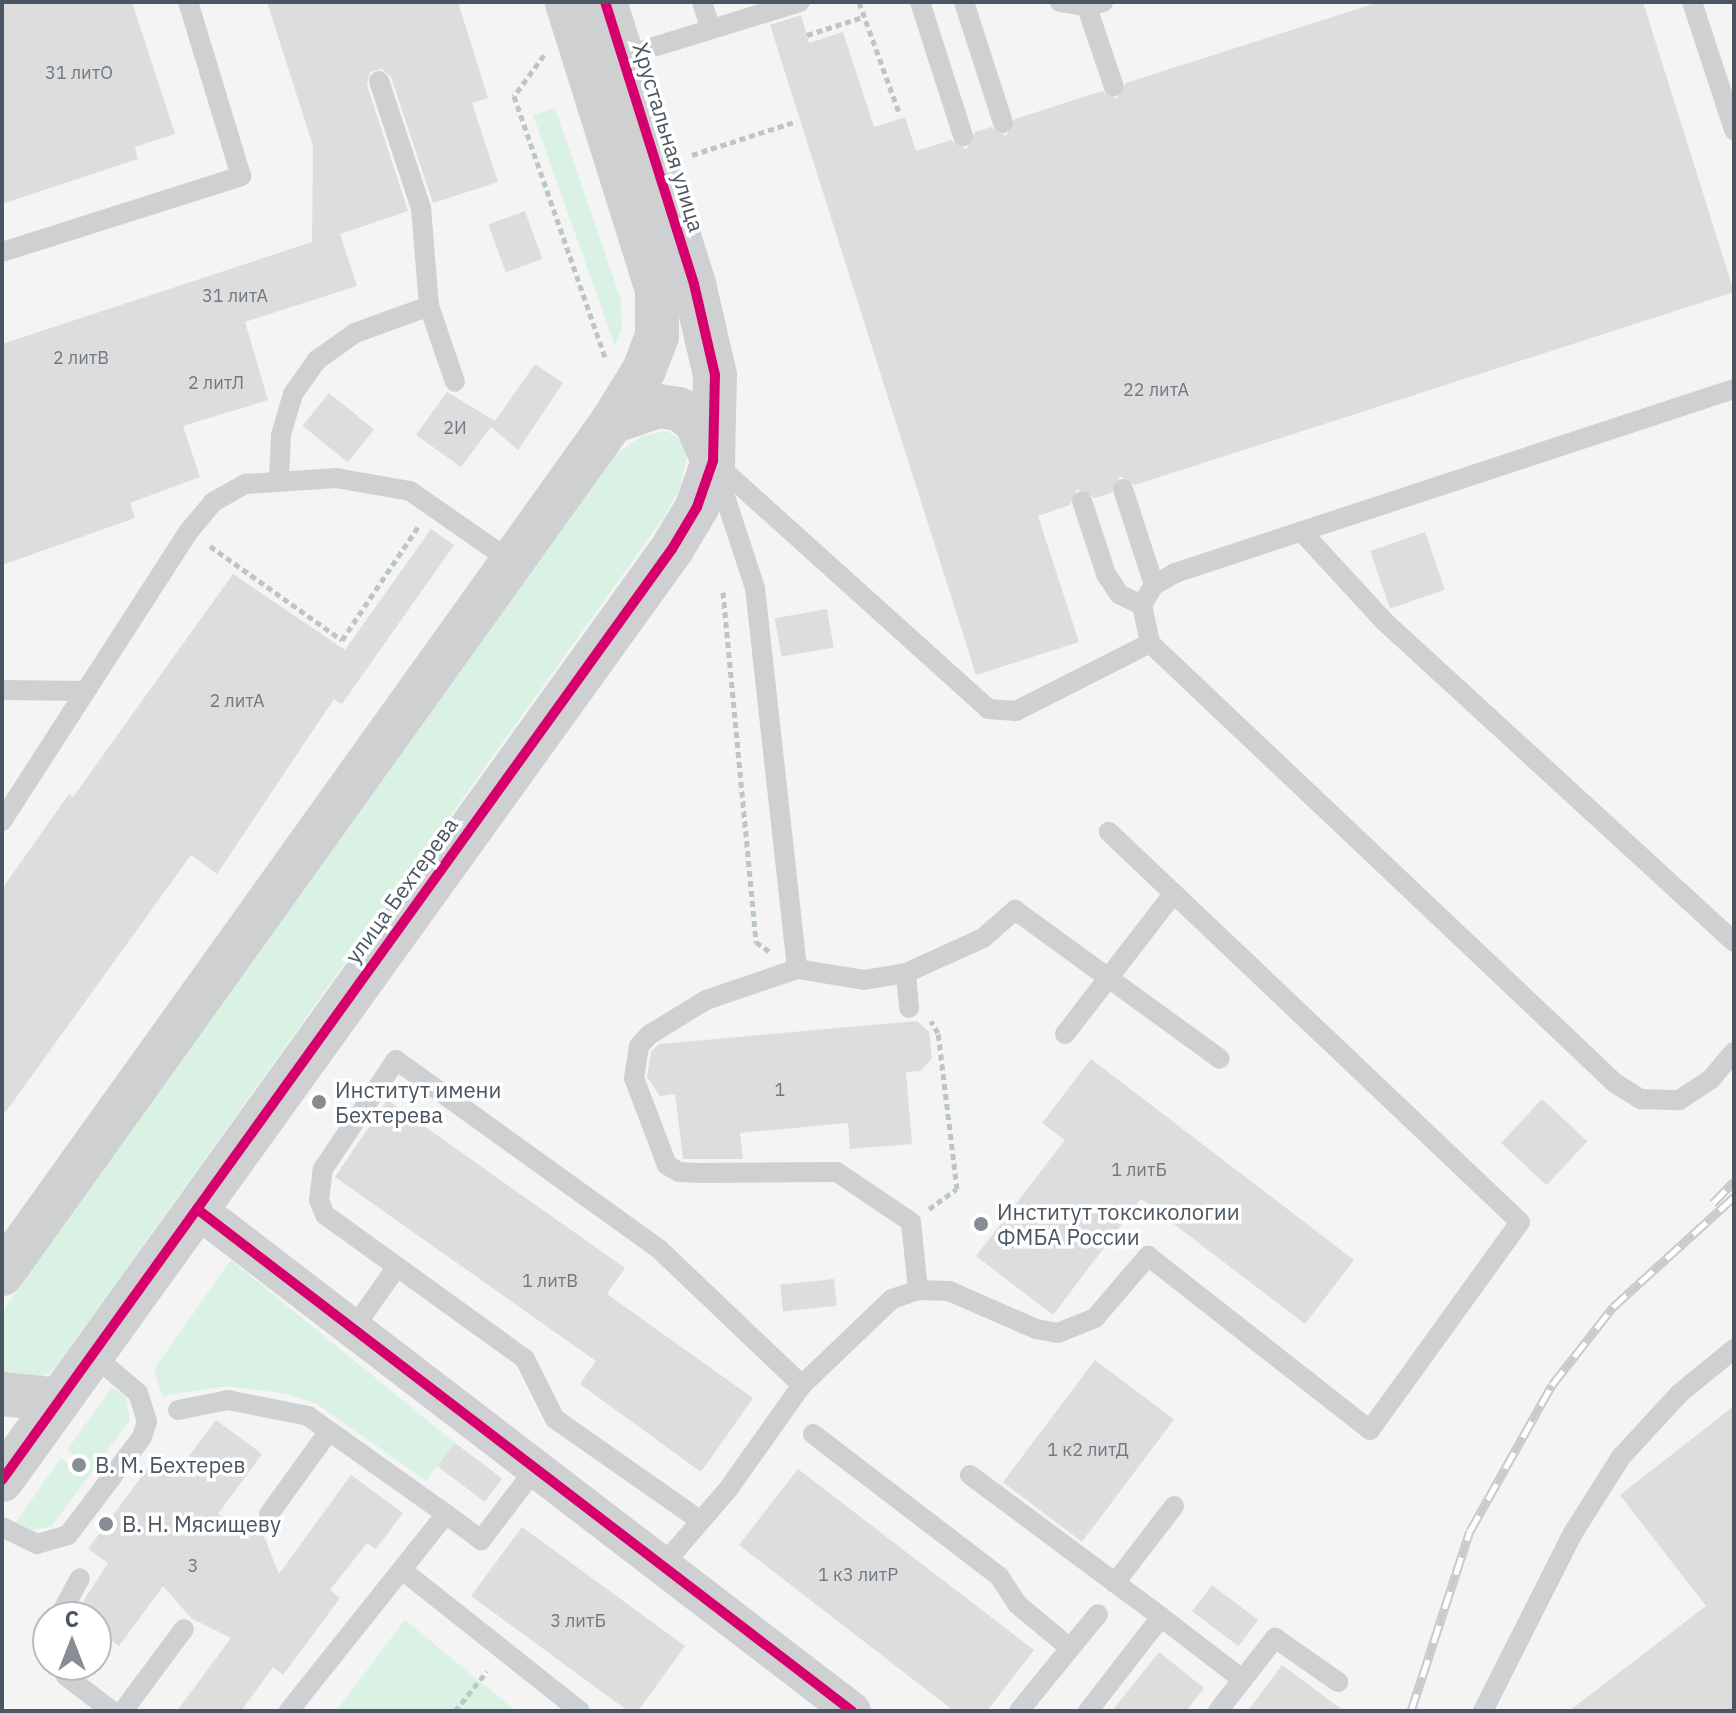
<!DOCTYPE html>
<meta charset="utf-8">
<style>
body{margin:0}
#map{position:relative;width:1736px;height:1713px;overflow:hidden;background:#f4f4f4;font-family:"IBM Plex Sans",sans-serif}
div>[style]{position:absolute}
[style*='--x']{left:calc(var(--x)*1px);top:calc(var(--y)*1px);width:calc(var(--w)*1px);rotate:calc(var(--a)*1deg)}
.green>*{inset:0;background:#d9f2e3}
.building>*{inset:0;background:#ddddde;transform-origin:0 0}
.path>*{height:5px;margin-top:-2.5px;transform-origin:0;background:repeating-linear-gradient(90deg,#bcc7c4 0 6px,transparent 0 10px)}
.service>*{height:20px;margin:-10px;padding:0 10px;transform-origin:10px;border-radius:10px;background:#ced0d2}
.minor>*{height:38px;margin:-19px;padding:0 19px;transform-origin:19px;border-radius:19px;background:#ced0d2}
.tertiary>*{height:44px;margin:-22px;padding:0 22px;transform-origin:22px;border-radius:22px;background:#ced0d2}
.rail>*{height:9px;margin-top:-4.5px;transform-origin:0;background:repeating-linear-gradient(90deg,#fff 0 18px,#c9cacc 0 36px);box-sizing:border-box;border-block:2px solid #c9cacc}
.cycleway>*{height:10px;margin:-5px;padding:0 5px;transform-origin:5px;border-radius:5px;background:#d6006c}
.dots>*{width:22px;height:22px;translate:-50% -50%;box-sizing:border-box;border:4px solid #fff;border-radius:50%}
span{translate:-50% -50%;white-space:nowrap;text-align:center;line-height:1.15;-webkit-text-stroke:7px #fff;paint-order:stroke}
.number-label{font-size:18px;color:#707881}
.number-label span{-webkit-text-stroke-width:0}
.street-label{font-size:22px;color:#4a5661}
.poi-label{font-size:22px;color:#4a5661}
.left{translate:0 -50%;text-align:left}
.frame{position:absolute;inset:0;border:4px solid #4a5661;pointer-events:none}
.north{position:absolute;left:32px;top:1601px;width:80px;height:80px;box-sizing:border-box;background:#fff;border:2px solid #b7bbc0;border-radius:50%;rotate:0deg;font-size:22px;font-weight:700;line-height:32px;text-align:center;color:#4a5661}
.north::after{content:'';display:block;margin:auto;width:28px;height:36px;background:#868d94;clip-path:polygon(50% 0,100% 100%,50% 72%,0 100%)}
</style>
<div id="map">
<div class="green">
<i style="clip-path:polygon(555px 108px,621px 300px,622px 328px,615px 346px,533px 115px)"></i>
<i style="clip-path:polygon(667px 431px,681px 440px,687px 456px,680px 488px,664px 517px,56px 1367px,41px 1378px,2px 1375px,2px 1312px,617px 453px,642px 436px)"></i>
<i style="clip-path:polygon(231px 1260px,455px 1443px,426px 1481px,317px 1404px,288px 1394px,226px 1386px,162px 1396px,154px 1369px)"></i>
<i style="clip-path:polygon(112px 1387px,126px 1397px,130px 1420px,51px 1527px,32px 1530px,16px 1522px,61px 1458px,80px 1472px,86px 1464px,67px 1450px)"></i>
<i style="clip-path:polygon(405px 1620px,516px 1711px,336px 1711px)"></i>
</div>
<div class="building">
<i style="clip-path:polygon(2px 2px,132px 2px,175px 134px,135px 147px,138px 159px,2px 204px)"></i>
<i style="clip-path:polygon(267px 2px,458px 2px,488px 98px,472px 103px,498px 182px,433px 203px,391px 77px,382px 69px,370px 72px,367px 85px,408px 211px,340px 234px,357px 286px,245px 322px,268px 400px,183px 426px,200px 477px,130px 503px,135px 518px,2px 565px,2px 344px,312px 242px,313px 146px)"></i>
<i style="clip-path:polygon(1379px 2px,1643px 2px,1734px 292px,1135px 485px,1120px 476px,1111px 493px,1095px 498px,1077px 489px,1070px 505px,1038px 516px,1079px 642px,976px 675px,770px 25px,801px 15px,809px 43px,843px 32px,874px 127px,905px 117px,916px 151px,951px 140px,966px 149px,975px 132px,991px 127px,1006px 136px,1015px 119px,1102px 91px,1117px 99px,1126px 83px)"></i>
<i style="left:525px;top:211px;width:51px;height:39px;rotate:70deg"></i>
<i style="clip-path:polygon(535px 364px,563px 383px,518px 450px,491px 427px,461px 467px,416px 435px,447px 392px,495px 421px)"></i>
<i style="left:329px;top:393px;width:58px;height:42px;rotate:39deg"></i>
<i style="clip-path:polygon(431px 529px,454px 545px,342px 704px,334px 699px,217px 874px,191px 855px,2px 1117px,2px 889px,69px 794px,73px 797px,233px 574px,345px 650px)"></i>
<i style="left:1425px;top:532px;width:61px;height:58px;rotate:71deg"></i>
<i style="left:827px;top:609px;width:39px;height:53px;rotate:80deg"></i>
<i style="clip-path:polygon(917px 1021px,929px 1032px,932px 1058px,921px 1071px,906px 1072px,912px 1144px,850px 1149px,848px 1123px,740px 1133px,743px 1159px,683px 1159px,675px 1094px,660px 1096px,647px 1077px,651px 1052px,659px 1044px)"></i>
<i style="clip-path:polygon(1091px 1059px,1354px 1260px,1305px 1324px,1141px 1199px,1053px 1315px,976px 1256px,1065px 1140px,1042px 1123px)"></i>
<i style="left:1542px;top:1099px;width:62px;height:60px;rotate:43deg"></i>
<i style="clip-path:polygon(387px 1100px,625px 1268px,607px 1294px,753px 1398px,701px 1472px,580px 1384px,596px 1361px,335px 1177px)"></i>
<i style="left:834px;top:1279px;width:27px;height:54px;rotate:84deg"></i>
<i style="left:1095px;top:1360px;width:99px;height:153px;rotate:37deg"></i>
<i style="clip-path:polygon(1734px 1406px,1734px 1711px,1569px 1711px,1706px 1606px,1620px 1495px)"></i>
<i style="clip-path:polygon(216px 1420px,262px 1454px,218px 1514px,263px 1534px,279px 1574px,351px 1475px,403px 1513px,376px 1549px,367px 1543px,330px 1590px,340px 1598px,283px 1675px,273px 1667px,241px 1711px,177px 1711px,231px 1638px,191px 1618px,163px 1586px,119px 1646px,96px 1629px,96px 1617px,75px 1614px,108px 1563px,88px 1549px,159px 1453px,180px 1468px)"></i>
<i style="left:455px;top:1443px;width:59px;height:29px;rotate:37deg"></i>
<i style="clip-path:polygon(798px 1469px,1034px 1650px,987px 1711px,954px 1711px,739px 1545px)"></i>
<i style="clip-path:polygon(522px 1527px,685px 1646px,638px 1711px,628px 1711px,471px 1596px)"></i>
<i style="left:1212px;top:1585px;width:58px;height:33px;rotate:37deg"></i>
<i style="clip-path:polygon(1159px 1652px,1204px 1688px,1186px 1711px,1112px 1711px)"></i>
<i style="clip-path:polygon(1282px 1665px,1344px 1711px,1248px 1711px)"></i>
</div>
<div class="path">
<i style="--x:859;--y:2;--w:120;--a:70.1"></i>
<i style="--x:807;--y:35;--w:59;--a:-17.8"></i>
<i style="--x:544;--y:55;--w:51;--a:126.2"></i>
<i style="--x:514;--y:96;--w:280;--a:70.8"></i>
<i style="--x:692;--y:155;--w:110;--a:-17.9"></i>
<i style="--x:210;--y:546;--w:162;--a:35.5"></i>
<i style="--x:342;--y:640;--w:136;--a:-56.1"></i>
<i style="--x:723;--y:592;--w:352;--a:84.6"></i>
<i style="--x:756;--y:942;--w:16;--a:35"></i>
<i style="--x:929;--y:1209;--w:34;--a:-36"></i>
<i style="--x:957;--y:1189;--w:157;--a:-96.9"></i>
<i style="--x:938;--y:1033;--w:14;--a:-120"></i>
<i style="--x:455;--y:1711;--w:51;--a:-51.3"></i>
</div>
<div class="service">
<i style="--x:702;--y:2;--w:28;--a:72"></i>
<i style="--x:920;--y:2;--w:141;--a:72.2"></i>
<i style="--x:964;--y:2;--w:127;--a:72.1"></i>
<i style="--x:1060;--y:2;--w:27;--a:10"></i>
<i style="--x:1087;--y:7;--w:17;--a:-17"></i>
<i style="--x:1692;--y:2;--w:135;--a:71.8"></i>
<i style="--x:1087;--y:7;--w:84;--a:71.4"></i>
<i style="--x:618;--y:58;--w:190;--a:-17.1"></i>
<i style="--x:379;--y:81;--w:134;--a:71.7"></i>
<i style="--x:421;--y:208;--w:98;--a:85.3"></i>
<i style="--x:429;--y:306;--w:80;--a:71.1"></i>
<i style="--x:2;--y:252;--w:251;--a:-17.6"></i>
<i style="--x:241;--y:176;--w:182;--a:-106.9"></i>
<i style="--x:1734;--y:389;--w:589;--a:161.78"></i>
<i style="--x:1175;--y:573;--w:24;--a:150"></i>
<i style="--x:1154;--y:585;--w:23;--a:121"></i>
<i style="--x:1142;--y:605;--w:39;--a:78"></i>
<i style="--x:1150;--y:643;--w:640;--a:43.42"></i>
<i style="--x:1615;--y:1083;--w:31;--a:32"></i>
<i style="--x:1641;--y:1099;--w:38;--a:2"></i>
<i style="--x:1679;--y:1100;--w:38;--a:-33"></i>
<i style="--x:1711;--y:1079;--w:35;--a:-50"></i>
<i style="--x:713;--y:461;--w:370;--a:42"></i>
<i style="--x:988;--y:709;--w:28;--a:4"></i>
<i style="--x:1016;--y:711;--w:150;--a:-26.9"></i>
<i style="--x:717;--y:472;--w:122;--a:71.9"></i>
<i style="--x:755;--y:588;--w:383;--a:83.7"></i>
<i style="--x:279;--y:478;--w:43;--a:-87.3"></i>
<i style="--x:281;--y:435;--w:43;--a:-73.7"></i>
<i style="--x:293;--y:394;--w:42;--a:-54.8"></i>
<i style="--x:317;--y:360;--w:47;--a:-35.4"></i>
<i style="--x:355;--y:333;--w:79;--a:-20"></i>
<i style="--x:1123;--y:489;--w:101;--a:72.1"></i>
<i style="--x:1082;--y:501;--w:77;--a:71.8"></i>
<i style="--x:1106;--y:574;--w:24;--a:57"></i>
<i style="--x:1119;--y:594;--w:25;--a:26"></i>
<i style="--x:1302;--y:532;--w:122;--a:47.3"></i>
<i style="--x:1385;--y:622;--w:473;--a:42.5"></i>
<i style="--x:2;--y:690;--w:83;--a:0.7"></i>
<i style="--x:2;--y:821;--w:345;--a:-57.2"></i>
<i style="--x:189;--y:531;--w:38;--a:-50"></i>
<i style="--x:213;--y:502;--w:38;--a:-29"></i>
<i style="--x:246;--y:484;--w:90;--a:-3.8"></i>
<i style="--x:336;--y:478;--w:75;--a:10"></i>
<i style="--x:410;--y:491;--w:124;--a:34.8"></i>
<i style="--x:906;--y:973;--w:35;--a:85"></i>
<i style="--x:1065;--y:1034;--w:178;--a:-52.3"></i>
<i style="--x:918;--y:1290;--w:68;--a:-95.9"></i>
<i style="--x:911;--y:1222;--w:89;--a:-146"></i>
<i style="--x:837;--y:1172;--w:138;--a:179.6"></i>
<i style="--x:699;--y:1173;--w:20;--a:-177"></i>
<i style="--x:679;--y:1172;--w:14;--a:-150"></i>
<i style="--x:667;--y:1165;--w:93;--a:-110.8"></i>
<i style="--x:634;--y:1078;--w:32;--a:-81"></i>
<i style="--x:639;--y:1046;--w:15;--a:-48"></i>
<i style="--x:649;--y:1035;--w:67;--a:-31.6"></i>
<i style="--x:706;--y:1000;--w:96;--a:-18.8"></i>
<i style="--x:797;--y:969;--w:68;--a:9.3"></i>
<i style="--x:864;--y:980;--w:43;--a:-9.5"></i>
<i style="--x:906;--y:973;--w:85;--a:-24.4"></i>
<i style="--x:983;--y:938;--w:43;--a:-41.2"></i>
<i style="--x:1015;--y:910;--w:253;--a:36"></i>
<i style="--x:353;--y:1329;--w:75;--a:-54.8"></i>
<i style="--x:178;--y:1410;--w:51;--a:-11.3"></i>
<i style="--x:228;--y:1400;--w:82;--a:11.3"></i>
<i style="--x:308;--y:1416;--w:169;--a:35.4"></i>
<i style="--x:446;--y:1514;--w:252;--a:128.6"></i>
<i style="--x:813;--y:1434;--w:234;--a:37.4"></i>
<i style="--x:999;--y:1576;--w:33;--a:57"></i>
<i style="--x:1017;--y:1604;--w:69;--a:39.7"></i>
<i style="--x:970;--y:1475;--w:238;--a:36.6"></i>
<i style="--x:1161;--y:1617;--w:119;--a:127.8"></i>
<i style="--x:269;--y:1514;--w:102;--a:-54.1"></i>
<i style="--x:446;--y:1514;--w:44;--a:36.6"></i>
<i style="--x:481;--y:1540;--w:91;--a:-52.6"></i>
<i style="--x:698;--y:1519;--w:174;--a:-145"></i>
<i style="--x:555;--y:1419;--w:67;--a:-116.6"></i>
<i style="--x:525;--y:1359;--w:246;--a:-144.2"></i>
<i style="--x:325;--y:1215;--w:16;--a:-112"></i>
<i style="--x:319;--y:1200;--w:31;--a:-83"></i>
<i style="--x:323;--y:1169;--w:131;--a:-56.2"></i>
<i style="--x:396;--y:1060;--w:324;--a:35.7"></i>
<i style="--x:659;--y:1249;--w:197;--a:43.6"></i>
<i style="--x:2;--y:1527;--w:39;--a:26"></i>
<i style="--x:37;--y:1544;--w:32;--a:-16"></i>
<i style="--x:68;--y:1535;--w:123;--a:-52.9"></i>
<i style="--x:142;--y:1437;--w:16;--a:-72"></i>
<i style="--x:147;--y:1422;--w:30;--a:-107"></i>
<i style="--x:138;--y:1393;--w:59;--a:-139.8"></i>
<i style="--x:662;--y:1566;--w:103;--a:-49.3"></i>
<i style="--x:729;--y:1488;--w:126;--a:-54.7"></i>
<i style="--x:802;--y:1385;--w:124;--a:-43.7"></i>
<i style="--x:892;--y:1299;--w:28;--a:-19"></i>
<i style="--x:918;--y:1290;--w:31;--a:2"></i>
<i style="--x:949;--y:1291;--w:95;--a:23.6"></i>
<i style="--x:1036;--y:1329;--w:22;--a:10"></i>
<i style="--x:1058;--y:1333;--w:40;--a:-22"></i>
<i style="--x:1095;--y:1318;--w:82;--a:-49.5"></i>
<i style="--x:1148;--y:1256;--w:282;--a:38.1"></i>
<i style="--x:1370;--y:1430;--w:256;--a:-54.2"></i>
<i style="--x:1520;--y:1222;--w:567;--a:-136.5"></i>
<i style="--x:402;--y:1570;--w:227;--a:38.4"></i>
<i style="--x:1115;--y:1583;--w:97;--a:-52.5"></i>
<i style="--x:59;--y:1617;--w:44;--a:-61.7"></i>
<i style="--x:1161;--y:1617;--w:103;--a:37.5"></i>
<i style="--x:63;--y:1665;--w:11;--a:75"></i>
<i style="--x:66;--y:1676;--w:58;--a:37.3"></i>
<i style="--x:123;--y:1711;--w:102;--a:-53.4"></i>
<i style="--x:1019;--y:1711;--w:125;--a:-50.8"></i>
<i style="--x:1218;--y:1711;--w:93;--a:-52"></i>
<i style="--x:1275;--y:1638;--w:77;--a:34.9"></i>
<i style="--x:1483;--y:1711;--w:199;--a:-63.2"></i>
<i style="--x:1573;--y:1533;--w:90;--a:-57.7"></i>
<i style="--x:1621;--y:1457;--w:87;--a:-47.3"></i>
<i style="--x:1680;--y:1393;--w:70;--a:-39.2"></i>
</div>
<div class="minor">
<i style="--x:197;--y:1209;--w:825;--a:37.47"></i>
</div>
<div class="tertiary">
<i style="--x:612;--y:422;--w:49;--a:-19.2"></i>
<i style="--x:658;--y:406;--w:21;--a:8"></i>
<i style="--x:679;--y:409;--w:21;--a:37"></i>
<i style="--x:696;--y:422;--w:43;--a:66.4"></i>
<i style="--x:2;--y:1274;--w:1048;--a:-54.4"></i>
<i style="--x:612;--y:422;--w:61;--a:-58.4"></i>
<i style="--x:644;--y:370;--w:36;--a:-69"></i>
<i style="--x:657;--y:336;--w:46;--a:-90"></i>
<i style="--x:657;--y:290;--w:302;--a:-107.4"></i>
<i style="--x:2;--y:1394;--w:58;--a:5.9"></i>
<i style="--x:2;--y:1480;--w:1147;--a:-54.26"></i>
<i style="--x:672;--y:549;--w:49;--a:-59.2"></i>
<i style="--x:697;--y:507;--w:49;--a:-70.8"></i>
<i style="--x:713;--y:461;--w:86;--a:-88.7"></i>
<i style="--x:715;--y:375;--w:93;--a:-103"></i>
<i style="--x:694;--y:284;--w:296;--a:-107.5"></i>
</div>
<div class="rail">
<i style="--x:1713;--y:1203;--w:30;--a:-46"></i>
<i style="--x:1411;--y:1711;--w:189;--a:-71.9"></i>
<i style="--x:1470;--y:1531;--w:167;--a:-60.7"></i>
<i style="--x:1552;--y:1385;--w:99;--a:-52"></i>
<i style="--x:1613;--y:1307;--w:164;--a:-42.3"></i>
</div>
<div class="cycleway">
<i style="--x:197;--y:1209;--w:825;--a:37.47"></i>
<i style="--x:2;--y:1480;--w:1147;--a:-54.26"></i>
<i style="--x:672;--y:549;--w:49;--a:-59.2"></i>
<i style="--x:697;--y:507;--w:49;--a:-70.8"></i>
<i style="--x:713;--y:461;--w:86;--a:-88.7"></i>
<i style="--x:715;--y:375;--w:93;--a:-103"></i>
<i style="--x:694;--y:284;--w:296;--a:-107.5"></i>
</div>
<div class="dots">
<i style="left:319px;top:1102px;background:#868d94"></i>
<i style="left:981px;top:1224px;background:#868d94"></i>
<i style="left:79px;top:1465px;background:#868d94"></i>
<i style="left:106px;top:1524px;background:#868d94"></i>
</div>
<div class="number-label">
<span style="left:79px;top:73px">31 литО</span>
<span style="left:235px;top:296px">31 литА</span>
<span style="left:81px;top:358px">2 литВ</span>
<span style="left:216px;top:383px">2 литЛ</span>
<span style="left:1156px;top:390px">22 литА</span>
<span style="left:455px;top:428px">2И</span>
<span style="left:237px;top:701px">2 литА</span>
<span style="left:780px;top:1090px">1</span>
<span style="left:1139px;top:1170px">1 литБ</span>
<span style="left:550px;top:1281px">1 литВ</span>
<span style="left:1088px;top:1450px">1 к2 литД</span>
<span style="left:193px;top:1566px">3</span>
<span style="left:858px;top:1575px">1 к3 литР</span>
<span style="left:578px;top:1621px">3 литБ</span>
</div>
<div class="street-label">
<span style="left:669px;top:137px;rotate:73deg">Хрустальная улица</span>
<span style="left:401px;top:890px;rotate:-54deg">улица Бехтерева</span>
</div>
<div class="poi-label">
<span class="left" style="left:335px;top:1102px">Институт имени<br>Бехтерева</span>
<span class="left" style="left:997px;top:1224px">Институт токсикологии<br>ФМБА России</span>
<span class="left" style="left:95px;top:1465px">В. М. Бехтерев</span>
<span class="left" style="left:122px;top:1524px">В. Н. Мясищеву</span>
</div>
<div class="frame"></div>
<div class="north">С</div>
</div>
